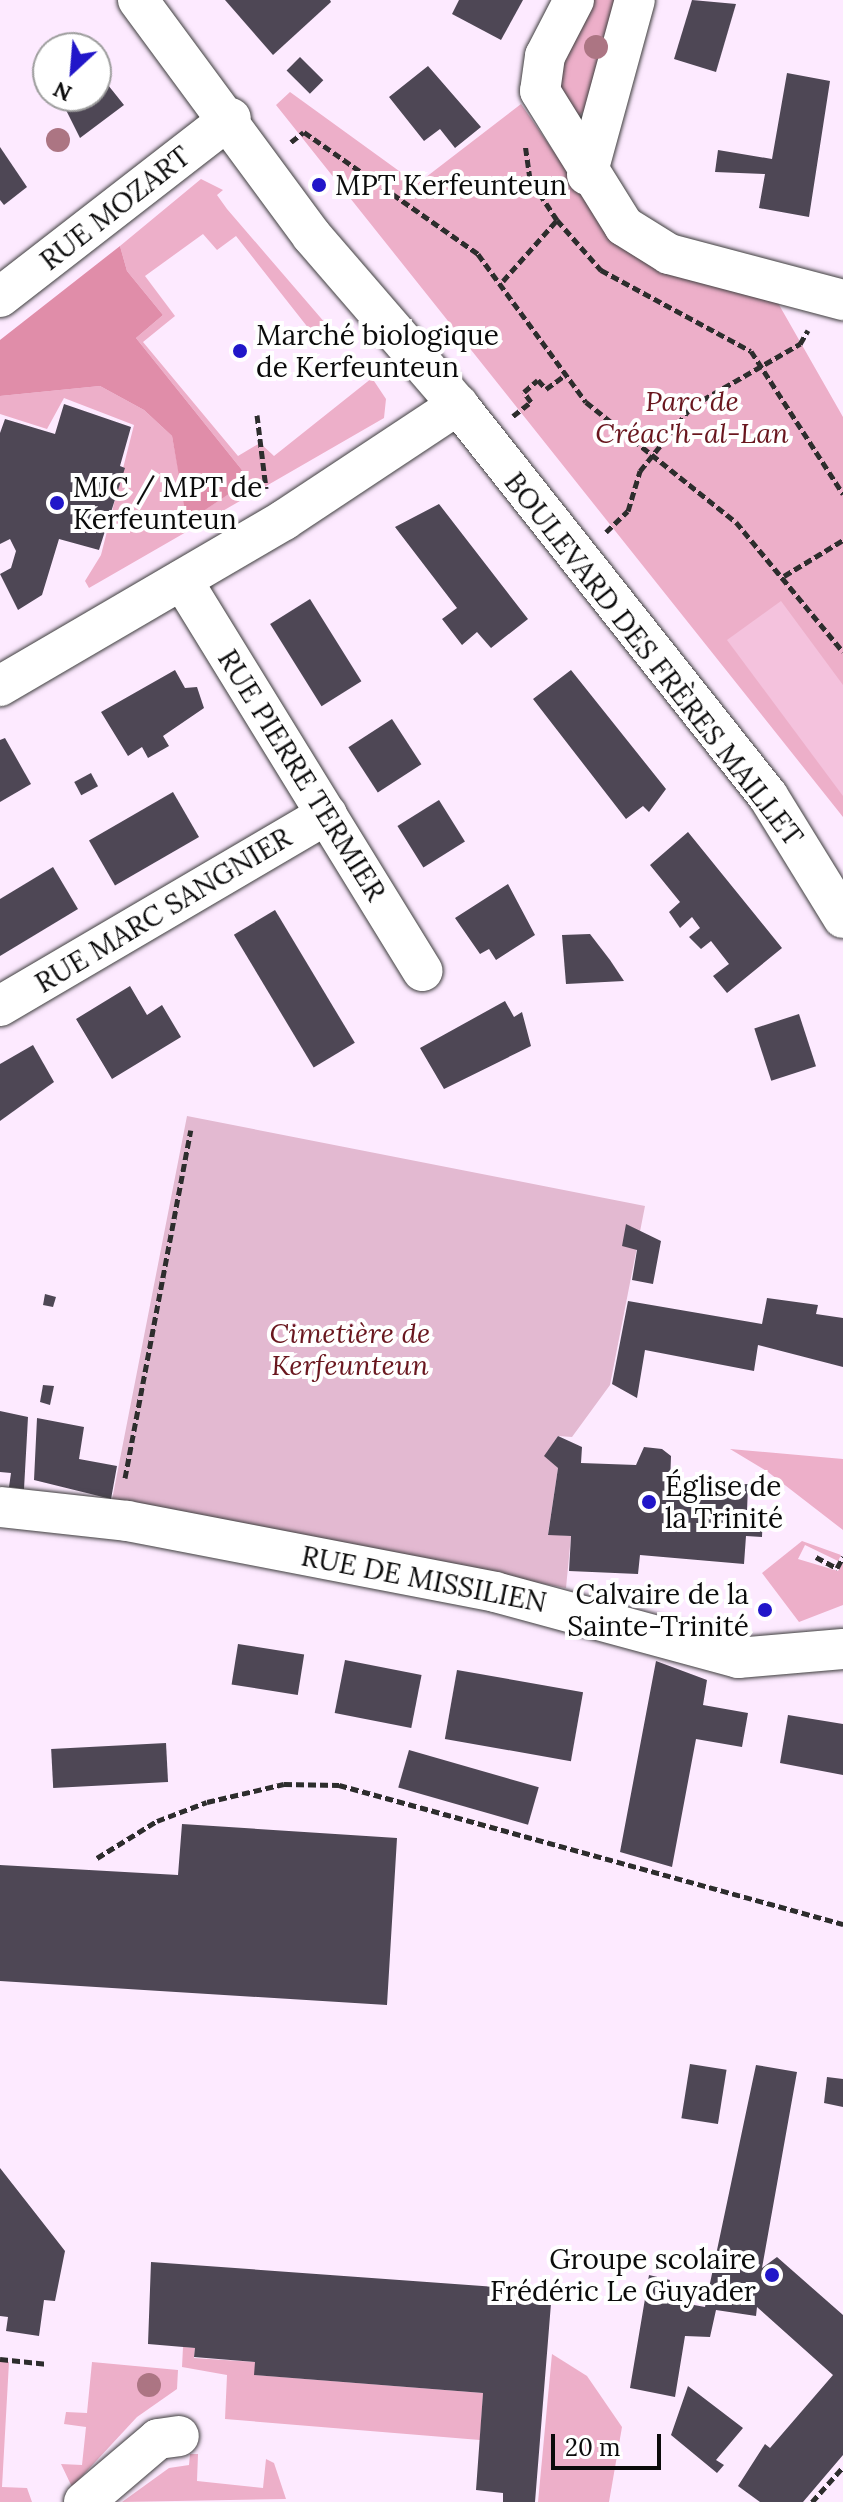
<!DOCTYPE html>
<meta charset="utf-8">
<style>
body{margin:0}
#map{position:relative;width:843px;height:2502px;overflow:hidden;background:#fdeaff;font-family:Lora,serif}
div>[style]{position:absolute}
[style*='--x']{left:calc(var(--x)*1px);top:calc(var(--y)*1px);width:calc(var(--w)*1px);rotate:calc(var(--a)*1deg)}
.green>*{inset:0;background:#edafc9}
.forest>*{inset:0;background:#e08da9}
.cemetery>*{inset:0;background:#e3b9d1}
.pitch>*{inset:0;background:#f4c2dd}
.building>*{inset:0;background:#4e4755;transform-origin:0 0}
.path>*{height:5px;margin-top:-2.5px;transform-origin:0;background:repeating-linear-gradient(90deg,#2d2d2d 0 8px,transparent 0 12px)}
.roads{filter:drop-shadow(0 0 2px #3e3e3e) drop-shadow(0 0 2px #3e3e3e)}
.minor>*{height:40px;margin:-20px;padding:0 20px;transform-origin:20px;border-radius:20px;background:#fff}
.trees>*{width:24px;height:24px;margin:-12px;border-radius:50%;background:#ac7583}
.dots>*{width:22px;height:22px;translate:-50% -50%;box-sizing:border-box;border:4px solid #fff;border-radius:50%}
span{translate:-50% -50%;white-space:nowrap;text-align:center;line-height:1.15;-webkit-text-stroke:8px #fff;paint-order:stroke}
.poi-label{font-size:28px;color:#0b0b0b}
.left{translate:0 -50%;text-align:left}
.right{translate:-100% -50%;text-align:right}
.street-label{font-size:28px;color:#0b0b0b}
.park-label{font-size:28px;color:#69161e;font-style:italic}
.north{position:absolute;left:32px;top:32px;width:80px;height:80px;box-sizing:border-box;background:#fff;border:2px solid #9d9d9d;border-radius:50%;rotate:206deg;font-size:22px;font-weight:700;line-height:32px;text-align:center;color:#0b0b0b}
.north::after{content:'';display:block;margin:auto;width:28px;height:36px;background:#2116c9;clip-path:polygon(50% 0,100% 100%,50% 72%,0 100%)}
.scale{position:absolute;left:551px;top:2434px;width:110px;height:36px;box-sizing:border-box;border:4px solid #0b0b0b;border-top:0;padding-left:10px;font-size:24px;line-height:28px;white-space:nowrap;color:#0b0b0b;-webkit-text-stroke:6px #fff;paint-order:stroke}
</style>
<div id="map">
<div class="green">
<i style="clip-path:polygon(584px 0,617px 0,589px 107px,576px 118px,554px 93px)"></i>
<i style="clip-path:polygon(290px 92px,417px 184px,521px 104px,611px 235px,698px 282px,778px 303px,843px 417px,843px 817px,276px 105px)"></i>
<i style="clip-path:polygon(201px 179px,223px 190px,217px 195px,227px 209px,326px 324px,313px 334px,236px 236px,217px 250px,203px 234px,145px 276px,175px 316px,143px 342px,238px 456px,260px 443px,274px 456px,372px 378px,386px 399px,384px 418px,89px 588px,85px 581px,101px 555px,134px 425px,64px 398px,47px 429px,0 414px,0 396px,100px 386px,144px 410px,172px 436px,188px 521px,250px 480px,136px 338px,163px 315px,127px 271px,120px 246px)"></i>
<i style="clip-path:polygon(730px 1449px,843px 1459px,843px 1530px,768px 1472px)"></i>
<i style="clip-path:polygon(802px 1541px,841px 1555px,838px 1561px,805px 1545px,798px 1559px,838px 1571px,843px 1563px,843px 1605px,799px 1622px,762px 1573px)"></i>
<i style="clip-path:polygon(183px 2347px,195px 2348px,194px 2358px,255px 2362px,255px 2375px,483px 2393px,480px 2440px,225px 2419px,227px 2375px,182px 2367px)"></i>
<i style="clip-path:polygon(552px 2354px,587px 2376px,622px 2427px,609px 2502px,538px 2502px)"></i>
<i style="clip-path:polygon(0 2361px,9px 2362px,2px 2487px,27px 2488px,32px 2502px,0 2502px)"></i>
<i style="clip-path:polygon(92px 2362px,178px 2370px,177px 2389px,137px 2417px,72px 2487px,61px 2464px,82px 2465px,86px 2427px,64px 2424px,66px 2412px,87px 2413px)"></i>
<i style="clip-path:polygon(190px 2454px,198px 2454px,197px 2481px,263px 2488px,266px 2459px,274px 2463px,286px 2499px,122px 2502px,169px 2468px,189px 2465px)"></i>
</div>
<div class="forest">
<i style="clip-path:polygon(120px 246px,127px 271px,163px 315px,136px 338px,250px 480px,187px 522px,172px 436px,144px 410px,100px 386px,0 396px,0 340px)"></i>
</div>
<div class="cemetery">
<i style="clip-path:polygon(187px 1116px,645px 1206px,610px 1385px,572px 1437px,558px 1436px,545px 1456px,558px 1468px,548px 1534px,571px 1536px,566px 1588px,111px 1505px)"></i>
</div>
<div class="pitch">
<i style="clip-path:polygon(781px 601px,843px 685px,843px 796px,727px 640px)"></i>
</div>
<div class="building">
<i style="clip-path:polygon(225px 0,330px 0,331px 2px,273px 55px)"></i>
<i style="clip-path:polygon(459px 0,523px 0,501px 40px,452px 14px)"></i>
<i style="clip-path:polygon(692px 0,736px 4px,716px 72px,674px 59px)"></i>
<i style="left:300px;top:57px;width:33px;height:19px;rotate:45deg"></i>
<i style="clip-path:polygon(428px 66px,481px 127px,455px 148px,440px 129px,424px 141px,389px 97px)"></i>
<i style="clip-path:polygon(96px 70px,124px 105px,80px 138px,59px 96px,96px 96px)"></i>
<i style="clip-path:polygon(787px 73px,830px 81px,809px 217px,759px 208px,765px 174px,715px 172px,718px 150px,772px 159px)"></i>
<i style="clip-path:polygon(0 147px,27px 187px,4px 205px,0 200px)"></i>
<i style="clip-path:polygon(64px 404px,131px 427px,120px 466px,125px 468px,99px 550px,59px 539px,42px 595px,18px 610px,0 574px,11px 568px,16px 551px,10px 539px,0 544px,0 433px,5px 419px,55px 434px)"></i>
<i style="clip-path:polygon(439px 504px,528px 619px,491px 648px,477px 632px,462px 645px,442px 619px,457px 608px,395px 527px)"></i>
<i style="left:310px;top:599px;width:97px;height:47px;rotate:58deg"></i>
<i style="clip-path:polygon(175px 670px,185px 688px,197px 687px,204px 708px,163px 736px,169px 746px,148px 758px,142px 747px,128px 756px,101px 712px)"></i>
<i style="clip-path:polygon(571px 670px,666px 789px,649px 812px,643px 806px,626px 819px,533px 699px)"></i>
<i style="left:392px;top:719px;width:54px;height:52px;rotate:57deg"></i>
<i style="clip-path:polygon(5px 738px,31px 784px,0 802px,0 740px)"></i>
<i style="left:91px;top:773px;width:15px;height:19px;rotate:62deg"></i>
<i style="left:173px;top:792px;width:52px;height:97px;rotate:60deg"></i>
<i style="left:439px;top:800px;width:49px;height:49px;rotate:58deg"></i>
<i style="clip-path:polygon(688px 832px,782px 948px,727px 993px,713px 976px,729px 964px,711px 941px,701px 949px,689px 937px,700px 928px,692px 917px,680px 928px,669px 912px,680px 902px,650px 865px)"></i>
<i style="clip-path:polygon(53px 867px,78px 909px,0 956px,0 899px)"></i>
<i style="clip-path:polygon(508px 884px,535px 935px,496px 960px,489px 949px,480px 954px,455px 918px)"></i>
<i style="left:275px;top:910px;width:155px;height:48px;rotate:59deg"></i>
<i style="clip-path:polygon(590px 934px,610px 960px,624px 981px,566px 984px,562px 935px)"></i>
<i style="clip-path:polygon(130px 986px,147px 1015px,162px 1005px,181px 1037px,112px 1079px,76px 1019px)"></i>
<i style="clip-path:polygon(505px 1001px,514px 1017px,522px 1012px,531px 1046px,444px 1089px,420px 1048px)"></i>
<i style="left:799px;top:1014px;width:55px;height:47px;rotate:72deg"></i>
<i style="clip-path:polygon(33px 1045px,54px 1082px,0 1121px,0 1064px)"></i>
<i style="clip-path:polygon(626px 1224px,661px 1241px,653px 1284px,632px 1280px,637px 1250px,622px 1246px)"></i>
<i style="clip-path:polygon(45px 1294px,56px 1297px,53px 1307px,43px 1305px)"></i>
<i style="clip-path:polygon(767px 1298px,818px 1305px,816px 1314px,843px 1318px,843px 1367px,758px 1345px,754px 1371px,645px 1350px,637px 1398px,612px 1384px,628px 1301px,762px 1324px)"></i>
<i style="clip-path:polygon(43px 1385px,54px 1386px,50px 1405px,40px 1402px)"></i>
<i style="clip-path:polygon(0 1411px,28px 1417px,24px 1489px,9px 1487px,11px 1473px,0 1472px)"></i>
<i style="clip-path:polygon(37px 1418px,84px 1427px,79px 1459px,117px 1466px,111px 1499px,34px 1480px)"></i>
<i style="clip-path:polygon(558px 1436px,582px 1447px,581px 1463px,636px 1465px,644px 1447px,662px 1449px,671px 1456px,670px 1486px,748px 1484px,747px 1512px,763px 1512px,762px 1537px,746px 1536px,744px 1564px,640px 1555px,638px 1574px,569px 1571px,571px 1536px,548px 1535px,558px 1468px,544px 1456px)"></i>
<i style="left:238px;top:1644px;width:67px;height:41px;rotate:9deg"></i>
<i style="left:345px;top:1660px;width:78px;height:54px;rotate:11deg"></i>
<i style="clip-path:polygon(656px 1661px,707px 1680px,703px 1705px,748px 1713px,742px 1747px,696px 1739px,672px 1867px,620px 1852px)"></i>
<i style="left:457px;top:1670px;width:128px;height:70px;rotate:10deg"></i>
<i style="clip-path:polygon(788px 1715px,843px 1724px,843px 1775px,780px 1763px)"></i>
<i style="left:166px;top:1743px;width:39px;height:115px;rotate:87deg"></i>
<i style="left:409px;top:1750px;width:135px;height:39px;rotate:16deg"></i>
<i style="clip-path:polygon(182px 1824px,397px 1838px,387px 2005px,0 1981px,0 1865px,178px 1875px)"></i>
<i style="left:690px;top:2064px;width:37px;height:55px;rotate:9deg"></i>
<i style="clip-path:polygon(756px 2065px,797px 2072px,762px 2268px,777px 2257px,843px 2315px,843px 2455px,803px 2502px,760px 2502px,738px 2486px,765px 2444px,770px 2448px,833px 2375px,757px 2307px,756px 2316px,716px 2310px,710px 2337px,685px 2336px,675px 2397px,630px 2388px,649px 2275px,670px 2280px,667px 2300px,705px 2307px)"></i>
<i style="clip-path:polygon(827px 2077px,843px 2079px,843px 2107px,824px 2103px)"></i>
<i style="clip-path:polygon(0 2168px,65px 2251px,55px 2301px,44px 2300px,39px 2336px,6px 2331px,8px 2317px,0 2316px)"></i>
<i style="clip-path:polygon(151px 2262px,552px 2291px,535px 2502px,503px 2502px,503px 2493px,476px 2490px,483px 2393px,254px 2375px,255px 2362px,194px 2357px,195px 2348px,148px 2344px)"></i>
<i style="clip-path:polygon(688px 2386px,743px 2428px,716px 2460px,724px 2465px,717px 2473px,671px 2435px)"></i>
</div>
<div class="path">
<i style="--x:291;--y:142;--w:16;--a:-38"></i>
<i style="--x:304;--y:132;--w:213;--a:35"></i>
<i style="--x:478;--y:254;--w:183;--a:53.9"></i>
<i style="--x:586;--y:402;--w:192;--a:38.7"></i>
<i style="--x:736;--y:522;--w:168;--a:50.5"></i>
<i style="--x:557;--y:220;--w:67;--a:48.7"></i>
<i style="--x:601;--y:270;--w:170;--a:28.4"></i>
<i style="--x:751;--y:351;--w:170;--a:57.2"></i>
<i style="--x:503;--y:281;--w:81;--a:-48.5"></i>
<i style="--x:557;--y:220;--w:49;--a:-123.4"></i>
<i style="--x:530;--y:179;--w:35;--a:-98"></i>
<i style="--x:257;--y:415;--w:74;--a:83"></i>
<i style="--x:513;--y:416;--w:23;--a:-38"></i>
<i style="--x:531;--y:402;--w:12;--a:-125"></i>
<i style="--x:524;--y:392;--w:18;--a:-41"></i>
<i style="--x:538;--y:380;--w:12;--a:48"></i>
<i style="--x:546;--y:389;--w:22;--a:-36"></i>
<i style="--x:606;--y:532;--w:30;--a:-44"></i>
<i style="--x:628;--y:511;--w:42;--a:-73.3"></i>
<i style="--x:640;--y:471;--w:83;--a:-51.3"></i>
<i style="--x:692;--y:406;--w:125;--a:-29.9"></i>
<i style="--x:800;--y:344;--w:16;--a:-60"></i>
<i style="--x:784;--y:576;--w:69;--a:-31.4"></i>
<i style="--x:125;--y:1478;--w:354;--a:-79.3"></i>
<i style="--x:816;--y:1557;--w:24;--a:28"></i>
<i style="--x:837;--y:1568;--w:13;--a:-61"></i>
<i style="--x:97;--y:1858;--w:70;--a:-31.7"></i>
<i style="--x:157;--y:1821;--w:53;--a:-20.8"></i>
<i style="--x:207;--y:1802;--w:79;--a:-13.2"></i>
<i style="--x:284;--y:1784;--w:55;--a:1"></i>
<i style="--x:339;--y:1785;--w:523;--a:15.42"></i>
<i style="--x:0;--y:2359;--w:48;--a:5.9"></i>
<i style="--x:812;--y:2502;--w:47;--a:-48.5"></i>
</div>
<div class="roads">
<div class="minor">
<i style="--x:138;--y:0;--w:293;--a:53.6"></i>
<i style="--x:312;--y:236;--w:223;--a:49.2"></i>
<i style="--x:458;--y:405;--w:499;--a:51.6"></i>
<i style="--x:768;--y:796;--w:143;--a:58.4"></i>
<i style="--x:574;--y:0;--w:63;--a:117.4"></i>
<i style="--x:545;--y:56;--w:35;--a:98"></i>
<i style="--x:540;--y:91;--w:159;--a:58.1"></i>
<i style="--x:624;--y:226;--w:53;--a:31.9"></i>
<i style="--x:669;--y:254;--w:180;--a:14.8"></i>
<i style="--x:587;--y:175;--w:181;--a:-74.7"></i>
<i style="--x:0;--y:297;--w:292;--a:-37.8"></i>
<i style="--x:182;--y:580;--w:459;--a:58.4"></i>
<i style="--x:0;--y:686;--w:329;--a:-30.3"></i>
<i style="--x:284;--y:520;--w:209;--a:-33.5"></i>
<i style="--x:0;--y:1006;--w:379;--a:-30.4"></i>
<i style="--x:0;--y:1507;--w:128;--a:6.3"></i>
<i style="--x:127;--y:1521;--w:375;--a:10.9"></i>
<i style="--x:495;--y:1592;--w:252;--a:15.2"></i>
<i style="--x:738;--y:1658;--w:105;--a:-4.9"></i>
<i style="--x:84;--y:2502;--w:97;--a:-40.4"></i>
<i style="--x:158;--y:2439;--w:21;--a:-8"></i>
</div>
</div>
<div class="trees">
<i style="left:596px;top:47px"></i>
<i style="left:58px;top:140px"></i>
<i style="left:149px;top:2385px"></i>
</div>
<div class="dots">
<i style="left:319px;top:185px;background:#2116c9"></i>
<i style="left:240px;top:351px;background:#2116c9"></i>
<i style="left:57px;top:503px;background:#2116c9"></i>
<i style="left:649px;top:1502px;background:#2116c9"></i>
<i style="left:765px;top:1610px;background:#2116c9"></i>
<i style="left:772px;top:2275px;background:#2116c9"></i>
</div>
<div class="poi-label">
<span class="left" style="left:335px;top:185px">MPT Kerfeunteun</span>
<span class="left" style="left:256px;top:351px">Marché biologique<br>de Kerfeunteun</span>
<span class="left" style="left:73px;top:503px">MJC / MPT de<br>Kerfeunteun</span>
<span class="left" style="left:665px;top:1502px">Église de<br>la Trinité</span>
<span class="right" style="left:749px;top:1610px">Calvaire de la<br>Sainte-Trinité</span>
<span class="right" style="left:756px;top:2275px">Groupe scolaire<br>Frédéric Le Guyader</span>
</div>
<div class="street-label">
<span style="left:115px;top:208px;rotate:-38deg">RUE MOZART</span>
<span style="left:654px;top:659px;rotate:52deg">BOULEVARD DES FRÈRES MAILLET</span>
<span style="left:302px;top:775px;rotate:58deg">RUE PIERRE TERMIER</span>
<span style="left:163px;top:910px;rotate:-31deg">RUE MARC SANGNIER</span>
<span style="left:424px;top:1579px;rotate:11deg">RUE DE MISSILIEN</span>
</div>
<div class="park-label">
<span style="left:692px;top:417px">Parc de<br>Créac'h-al-Lan</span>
<span style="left:350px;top:1349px">Cimetière de<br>Kerfeunteun</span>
</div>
<div class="north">N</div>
<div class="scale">20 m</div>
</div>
